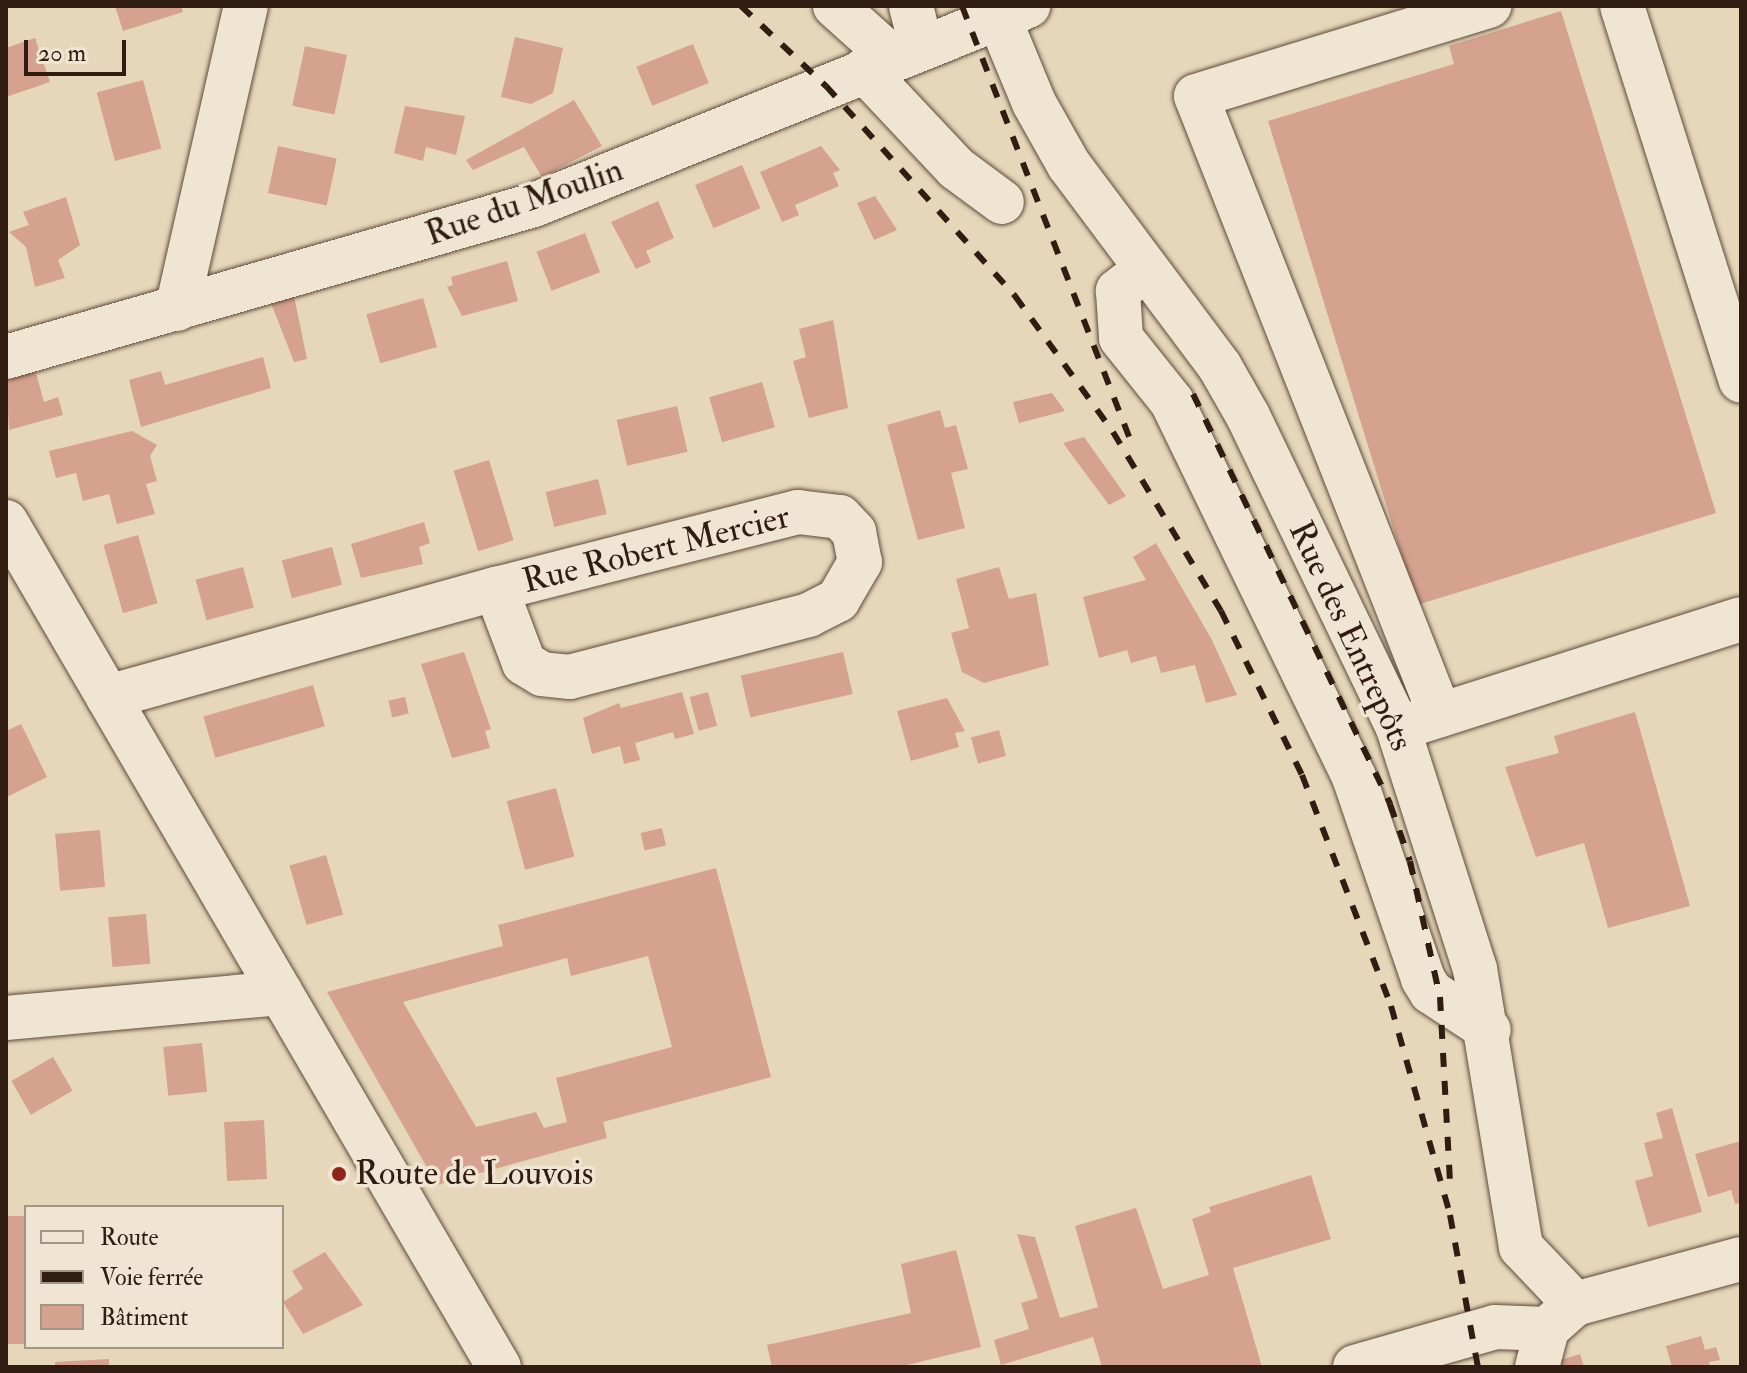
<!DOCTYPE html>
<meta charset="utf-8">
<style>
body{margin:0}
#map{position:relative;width:1747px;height:1373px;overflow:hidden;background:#e6d7ba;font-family:"IM FELL Double Pica",serif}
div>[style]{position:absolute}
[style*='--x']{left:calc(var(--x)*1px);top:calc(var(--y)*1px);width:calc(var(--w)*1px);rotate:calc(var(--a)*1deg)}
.building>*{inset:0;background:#d4a28f;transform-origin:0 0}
.roads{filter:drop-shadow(0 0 2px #5e4b3b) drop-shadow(0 0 2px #5e4b3b)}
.minor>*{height:44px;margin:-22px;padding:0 22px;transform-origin:22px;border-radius:22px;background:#efe5d2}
.rail>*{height:6px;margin-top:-3px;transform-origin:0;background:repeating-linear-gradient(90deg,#301c11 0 14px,transparent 0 28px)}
.dots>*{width:22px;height:22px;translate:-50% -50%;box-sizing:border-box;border:4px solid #efe5d2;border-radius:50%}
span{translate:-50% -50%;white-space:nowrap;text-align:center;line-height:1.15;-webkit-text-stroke:7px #efe5d2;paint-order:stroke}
.street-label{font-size:34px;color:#301c11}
.poi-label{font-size:34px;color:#301c11}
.left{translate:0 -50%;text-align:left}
.frame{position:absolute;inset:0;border:8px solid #301c11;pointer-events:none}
.legend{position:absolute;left:24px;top:1205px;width:260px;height:144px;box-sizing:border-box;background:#efe5d2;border:2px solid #a39585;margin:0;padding:10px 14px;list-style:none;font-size:24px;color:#301c11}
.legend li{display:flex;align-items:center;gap:16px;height:40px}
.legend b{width:40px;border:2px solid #a39585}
.scale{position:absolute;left:24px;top:40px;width:102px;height:36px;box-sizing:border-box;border:4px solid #301c11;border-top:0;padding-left:10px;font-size:24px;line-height:28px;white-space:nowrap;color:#301c11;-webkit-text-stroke:6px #efe5d2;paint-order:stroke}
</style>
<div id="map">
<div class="building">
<i style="clip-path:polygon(115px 6px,181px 6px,183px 12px,123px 31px)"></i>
<i style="clip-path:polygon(1561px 11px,1716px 513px,1417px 605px,1268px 121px,1454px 64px,1449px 46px)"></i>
<i style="clip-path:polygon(515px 37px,563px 48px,553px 93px,531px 104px,501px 97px)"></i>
<i style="clip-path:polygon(35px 38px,50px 82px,6px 97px,6px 48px)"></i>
<i style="left:693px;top:44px;width:42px;height:61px;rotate:68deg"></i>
<i style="left:305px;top:46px;width:43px;height:61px;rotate:12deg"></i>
<i style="left:143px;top:80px;width:71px;height:48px;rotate:75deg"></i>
<i style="clip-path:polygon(574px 100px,602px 146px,542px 177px,524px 147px,473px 170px,466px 160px)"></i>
<i style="clip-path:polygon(405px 106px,465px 116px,456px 155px,426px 147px,423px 161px,394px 153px)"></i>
<i style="left:278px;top:146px;width:60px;height:48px;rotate:12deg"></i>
<i style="clip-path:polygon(821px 146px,840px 170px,833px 173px,839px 186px,795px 205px,799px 215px,782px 222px,760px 172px)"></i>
<i style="left:742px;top:165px;width:47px;height:51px;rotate:67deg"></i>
<i style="clip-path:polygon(875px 196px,897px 230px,874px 240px,857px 203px)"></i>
<i style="clip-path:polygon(66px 197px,80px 245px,58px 260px,65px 278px,35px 287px,26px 247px,9px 232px,29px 225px,23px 212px)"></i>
<i style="clip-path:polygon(658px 201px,674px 238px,646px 251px,651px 262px,636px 269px,611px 222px)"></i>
<i style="left:585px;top:233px;width:42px;height:52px;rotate:69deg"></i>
<i style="clip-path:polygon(507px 261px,518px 301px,462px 316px,447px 287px,453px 285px,451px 277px)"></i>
<i style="clip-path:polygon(294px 296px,307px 359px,294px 362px,271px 303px)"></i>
<i style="left:423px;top:298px;width:51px;height:59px;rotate:74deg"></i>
<i style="clip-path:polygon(833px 320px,848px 408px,809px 418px,793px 361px,806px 357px,799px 329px)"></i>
<i style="clip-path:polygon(263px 357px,271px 388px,141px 427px,129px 380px,161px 371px,165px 385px)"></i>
<i style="clip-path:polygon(35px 370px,44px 402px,58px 397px,63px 415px,9px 430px,6px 378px)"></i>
<i style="left:762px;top:382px;width:47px;height:55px;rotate:74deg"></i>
<i style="clip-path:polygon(1052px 393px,1065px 411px,1019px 423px,1013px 402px)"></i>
<i style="left:677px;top:406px;width:47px;height:62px;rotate:77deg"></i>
<i style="clip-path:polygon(940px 410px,945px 428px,956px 425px,968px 469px,951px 473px,965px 528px,918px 540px,887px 425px)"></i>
<i style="clip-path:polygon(132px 431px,157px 445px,150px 456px,157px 481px,146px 484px,155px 514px,117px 524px,109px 494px,83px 501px,76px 473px,56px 478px,49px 451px)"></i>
<i style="clip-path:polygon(1084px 437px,1126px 496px,1109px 505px,1063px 443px)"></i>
<i style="left:489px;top:460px;width:84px;height:37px;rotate:73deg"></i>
<i style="left:598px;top:479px;width:36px;height:54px;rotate:76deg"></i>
<i style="clip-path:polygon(424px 522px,430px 543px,419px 547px,423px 564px,361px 578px,351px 544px)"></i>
<i style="left:138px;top:535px;width:71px;height:36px;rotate:74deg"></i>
<i style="clip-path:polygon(1156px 543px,1212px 640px,1237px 695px,1206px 703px,1195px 665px,1161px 673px,1156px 656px,1131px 663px,1127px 650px,1099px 658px,1083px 597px,1146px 580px,1133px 557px)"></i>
<i style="left:332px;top:547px;width:39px;height:52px;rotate:75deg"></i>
<i style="left:243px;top:567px;width:42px;height:49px;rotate:75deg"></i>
<i style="clip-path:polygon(999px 567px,1009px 599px,1036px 593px,1049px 665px,984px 683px,962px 672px,951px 633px,969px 628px,956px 579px)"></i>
<i style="clip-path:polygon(464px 652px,491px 729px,485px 731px,490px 748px,452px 758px,421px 664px)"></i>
<i style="left:843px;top:652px;width:43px;height:105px;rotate:77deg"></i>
<i style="left:313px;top:685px;width:43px;height:114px;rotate:74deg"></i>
<i style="clip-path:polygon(682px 692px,694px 734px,675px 739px,673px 732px,635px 743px,640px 760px,624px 764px,620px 746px,592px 754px,583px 718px,619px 703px,621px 708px)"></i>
<i style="left:708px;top:692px;width:35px;height:19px;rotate:75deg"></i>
<i style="left:405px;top:697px;width:17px;height:17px;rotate:77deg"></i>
<i style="clip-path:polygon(947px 698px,965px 731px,955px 733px,959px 747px,911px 761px,897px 711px)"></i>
<i style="clip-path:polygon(1635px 712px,1690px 906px,1608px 928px,1584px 843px,1536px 857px,1505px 767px,1559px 753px,1554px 736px)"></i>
<i style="clip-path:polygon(21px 724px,47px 777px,7px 797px,6px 731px)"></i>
<i style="left:999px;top:730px;width:27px;height:29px;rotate:75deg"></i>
<i style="left:556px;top:788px;width:71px;height:51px;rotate:75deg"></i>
<i style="left:662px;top:828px;width:18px;height:22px;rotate:77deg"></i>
<i style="left:100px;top:830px;width:57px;height:45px;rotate:85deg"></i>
<i style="left:326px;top:855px;width:62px;height:38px;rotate:74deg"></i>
<i style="clip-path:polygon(evenodd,716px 868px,771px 1077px,603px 1122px,607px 1138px,437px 1185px,327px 992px,503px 946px,498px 925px,716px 868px,648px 956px,672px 1047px,556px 1078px,567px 1122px,544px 1128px,536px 1112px,476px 1127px,403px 1002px,567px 958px,571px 976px,648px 956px)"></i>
<i style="left:146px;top:914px;width:50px;height:38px;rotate:85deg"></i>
<i style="left:202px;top:1043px;width:49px;height:39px;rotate:84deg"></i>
<i style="left:53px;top:1057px;width:39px;height:48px;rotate:60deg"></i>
<i style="clip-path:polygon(1672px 1108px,1702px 1212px,1648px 1227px,1635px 1181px,1653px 1176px,1644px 1143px,1663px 1138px,1656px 1113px)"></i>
<i style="left:264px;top:1120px;width:59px;height:40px;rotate:87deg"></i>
<i style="clip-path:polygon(1741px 1141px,1741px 1203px,1735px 1204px,1731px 1190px,1708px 1197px,1695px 1154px)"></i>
<i style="clip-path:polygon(1311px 1175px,1331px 1239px,1233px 1268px,1262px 1367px,1102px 1367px,1093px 1337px,1001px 1365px,994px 1340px,1029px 1329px,1021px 1303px,1038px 1298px,1017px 1234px,1035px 1237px,1060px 1318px,1098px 1307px,1075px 1226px,1136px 1208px,1163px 1289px,1209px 1275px,1192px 1219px,1211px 1212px,1209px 1207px)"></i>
<i style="left:26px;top:1216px;width:128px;height:20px;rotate:90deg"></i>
<i style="clip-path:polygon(956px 1250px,981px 1347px,899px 1367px,772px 1367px,767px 1345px,911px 1313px,901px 1264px)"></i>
<i style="clip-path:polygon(325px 1252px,363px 1305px,303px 1334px,283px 1302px,303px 1289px,292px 1271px)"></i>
<i style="clip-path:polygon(1701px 1336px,1705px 1350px,1716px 1347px,1720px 1360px,1709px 1362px,1710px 1367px,1672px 1367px,1666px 1346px)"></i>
<i style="clip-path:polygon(1580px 1354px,1584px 1367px,1563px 1367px,1561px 1360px)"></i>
<i style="clip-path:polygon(109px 1359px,109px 1367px,55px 1367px,55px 1362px)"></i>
</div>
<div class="roads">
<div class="minor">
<i style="--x:835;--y:6;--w:78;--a:41.9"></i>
<i style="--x:911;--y:6;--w:41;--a:76"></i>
<i style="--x:1622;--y:6;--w:393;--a:72.4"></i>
<i style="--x:998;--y:16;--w:94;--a:67.5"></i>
<i style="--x:1034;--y:103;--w:71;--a:60.6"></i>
<i style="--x:1069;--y:165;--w:252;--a:53.2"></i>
<i style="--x:1220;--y:367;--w:56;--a:60.3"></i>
<i style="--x:1248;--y:416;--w:346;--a:64.3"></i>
<i style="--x:1398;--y:728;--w:253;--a:72.3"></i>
<i style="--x:1475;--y:969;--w:282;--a:80.6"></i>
<i style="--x:1521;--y:1247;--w:79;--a:46.5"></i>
<i style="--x:864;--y:70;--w:134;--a:46.8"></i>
<i style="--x:956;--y:168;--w:57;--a:36.5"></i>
<i style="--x:1146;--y:269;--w:36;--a:142"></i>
<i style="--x:1118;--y:291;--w:47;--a:86.3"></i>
<i style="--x:1121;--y:338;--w:82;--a:51.4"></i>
<i style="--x:1172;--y:402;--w:417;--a:64.1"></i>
<i style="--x:1354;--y:777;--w:213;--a:71.1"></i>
<i style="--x:1423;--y:979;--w:15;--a:58"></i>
<i style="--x:1431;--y:992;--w:69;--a:33.2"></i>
<i style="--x:177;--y:309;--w:311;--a:-77.2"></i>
<i style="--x:6;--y:357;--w:549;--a:-16.06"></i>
<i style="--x:534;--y:205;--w:533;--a:-21.94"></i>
<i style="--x:6;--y:522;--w:978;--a:59.74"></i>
<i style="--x:108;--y:697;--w:403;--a:-15.6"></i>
<i style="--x:496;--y:589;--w:312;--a:-14.3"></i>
<i style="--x:798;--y:512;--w:42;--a:6.8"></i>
<i style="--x:840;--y:517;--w:21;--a:47"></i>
<i style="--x:854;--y:532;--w:31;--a:79"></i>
<i style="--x:860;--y:562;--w:44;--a:120.1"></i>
<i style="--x:838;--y:600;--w:33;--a:153"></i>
<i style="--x:809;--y:615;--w:247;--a:165.5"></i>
<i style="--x:570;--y:677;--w:28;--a:-174"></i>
<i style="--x:542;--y:674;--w:21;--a:-149"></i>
<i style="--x:524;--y:663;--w:79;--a:-110.7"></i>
<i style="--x:1440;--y:715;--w:665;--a:-111.51"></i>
<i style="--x:1196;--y:96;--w:307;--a:-17.1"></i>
<i style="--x:1412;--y:724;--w:345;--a:-17.7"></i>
<i style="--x:6;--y:1018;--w:276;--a:-5.2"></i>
<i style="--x:1355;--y:1367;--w:146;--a:-15.9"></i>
<i style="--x:1495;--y:1327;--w:52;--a:2.2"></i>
<i style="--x:1537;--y:1367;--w:39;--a:-75"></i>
<i style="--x:1547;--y:1329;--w:38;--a:-42"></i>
<i style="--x:1575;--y:1304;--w:172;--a:-15.2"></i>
</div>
</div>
<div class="rail">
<i style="--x:741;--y:6;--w:117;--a:43.3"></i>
<i style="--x:826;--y:86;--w:283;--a:48"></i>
<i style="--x:1015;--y:296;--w:168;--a:54.2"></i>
<i style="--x:1113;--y:432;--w:209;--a:58.9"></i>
<i style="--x:1221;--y:611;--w:183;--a:63.7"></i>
<i style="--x:1302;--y:775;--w:248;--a:68.9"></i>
<i style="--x:1391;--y:1006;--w:217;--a:74.2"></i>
<i style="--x:1450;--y:1215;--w:155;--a:79.6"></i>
<i style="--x:962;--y:6;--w:476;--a:68.8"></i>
<i style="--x:1193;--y:394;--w:455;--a:64.3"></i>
<i style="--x:1390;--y:804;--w:60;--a:70.7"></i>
<i style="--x:1410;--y:861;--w:139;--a:77.6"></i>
<i style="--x:1440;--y:997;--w:184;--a:86.9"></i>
</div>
<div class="dots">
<i style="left:339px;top:1174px;background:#8f2418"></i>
</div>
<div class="street-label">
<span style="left:524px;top:202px;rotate:-19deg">Rue du Moulin</span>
<span style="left:656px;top:549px;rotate:-14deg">Rue Robert Mercier</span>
<span style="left:1351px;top:636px;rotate:65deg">Rue des Entrepôts</span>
</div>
<div class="poi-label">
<span class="left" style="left:355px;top:1174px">Route de Louvois</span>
</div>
<div class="frame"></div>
<ul class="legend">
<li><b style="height:10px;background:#efe5d2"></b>Route</li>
<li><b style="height:10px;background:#301c11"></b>Voie ferrée</li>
<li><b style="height:22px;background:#d4a28f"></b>Bâtiment</li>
</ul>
<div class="scale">20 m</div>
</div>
